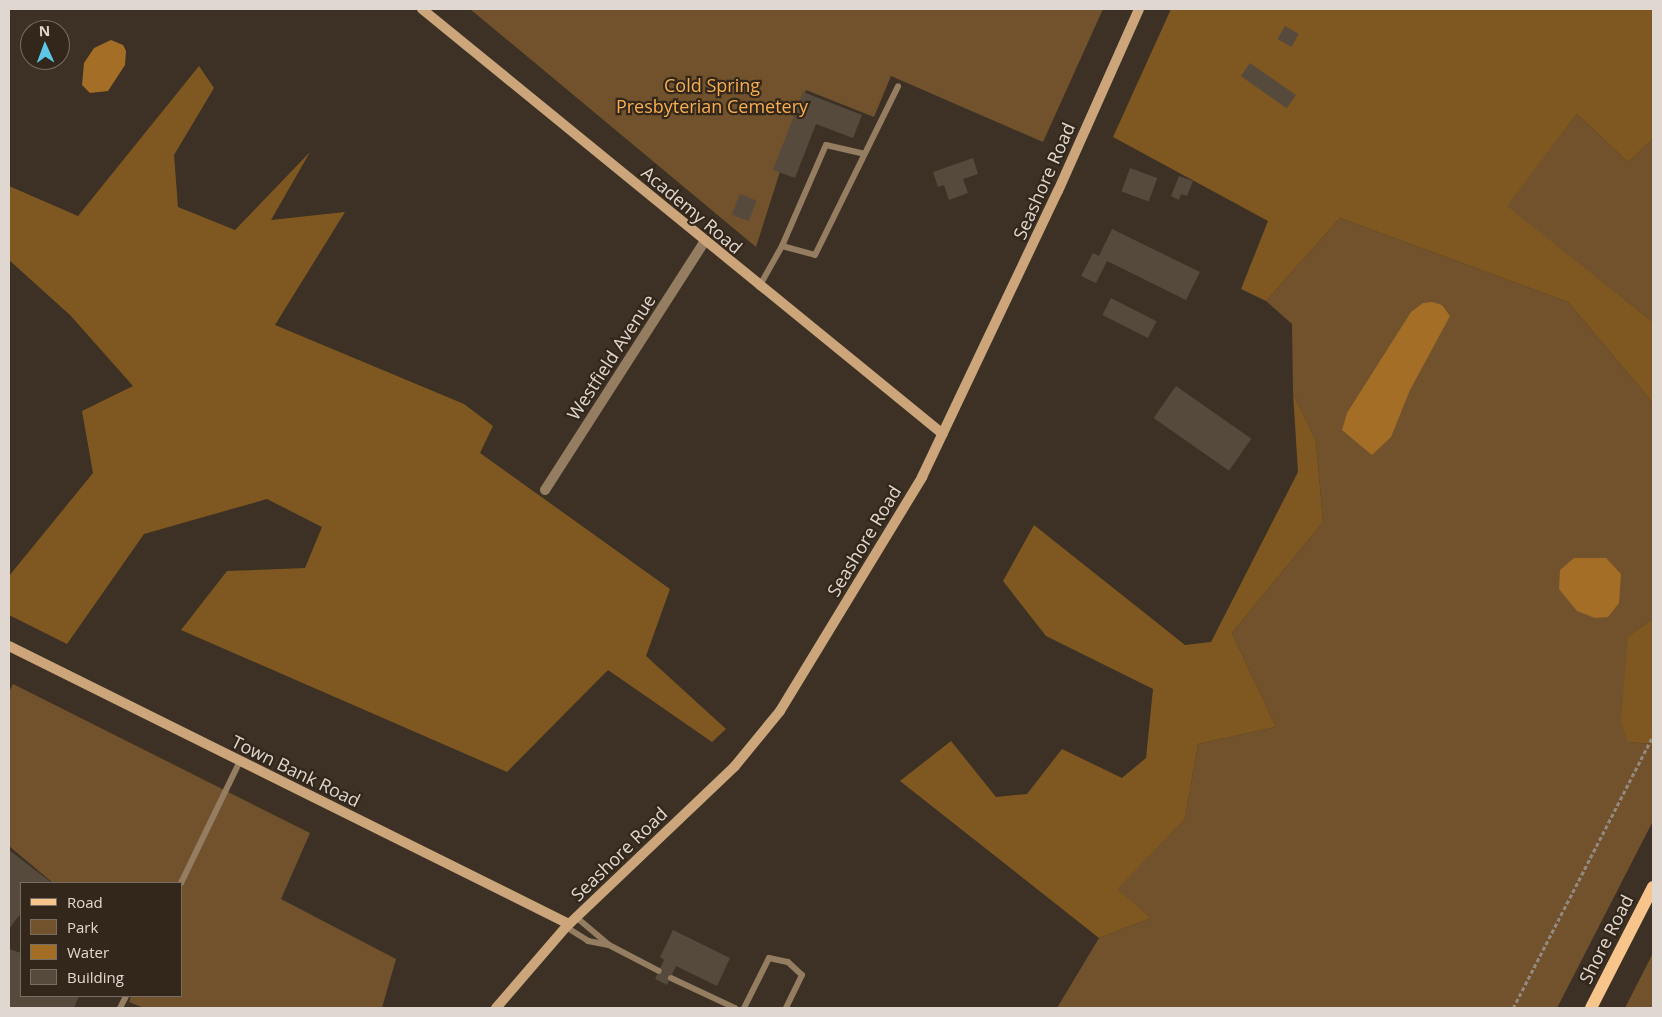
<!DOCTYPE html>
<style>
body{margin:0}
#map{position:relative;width:1662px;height:1017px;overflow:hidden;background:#3c3124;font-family:"Open Sans",sans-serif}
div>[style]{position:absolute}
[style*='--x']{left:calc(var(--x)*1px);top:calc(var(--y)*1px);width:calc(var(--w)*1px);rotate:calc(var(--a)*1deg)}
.green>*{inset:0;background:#71522c}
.forest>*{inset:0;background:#7f5721}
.water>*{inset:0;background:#a46e26}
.building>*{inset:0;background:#564a3d;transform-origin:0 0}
.path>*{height:2.5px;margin-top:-1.25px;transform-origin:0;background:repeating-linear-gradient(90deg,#93897f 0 4px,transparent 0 6.5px)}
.lane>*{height:6px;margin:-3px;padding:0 3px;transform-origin:3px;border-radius:3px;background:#957d61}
.street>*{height:10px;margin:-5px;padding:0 5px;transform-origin:5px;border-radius:5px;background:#957d61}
.secondary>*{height:10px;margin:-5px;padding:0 5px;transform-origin:5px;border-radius:5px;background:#cca67a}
.primary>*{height:12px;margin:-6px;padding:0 6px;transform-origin:6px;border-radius:6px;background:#f7c58c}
span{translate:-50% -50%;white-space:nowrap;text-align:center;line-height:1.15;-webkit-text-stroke:4.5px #32271a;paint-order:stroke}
.park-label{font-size:18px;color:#f9af50}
.street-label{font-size:18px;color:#e0d8d0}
.frame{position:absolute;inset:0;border:10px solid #e0d8d0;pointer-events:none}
.legend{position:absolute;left:20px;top:882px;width:162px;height:115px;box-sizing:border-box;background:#32271a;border:1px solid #786e63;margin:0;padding:6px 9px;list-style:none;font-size:15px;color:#e0d8d0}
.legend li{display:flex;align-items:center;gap:10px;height:25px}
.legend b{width:25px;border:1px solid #786e63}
.north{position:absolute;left:20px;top:20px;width:50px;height:50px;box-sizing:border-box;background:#32271a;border:1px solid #786e63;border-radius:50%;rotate:358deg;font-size:14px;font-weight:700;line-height:20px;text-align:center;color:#e0d8d0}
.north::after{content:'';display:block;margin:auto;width:18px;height:22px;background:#5cc7e7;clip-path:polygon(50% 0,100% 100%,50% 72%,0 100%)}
</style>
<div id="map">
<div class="green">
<i style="clip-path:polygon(470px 9px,1103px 9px,1043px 142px,891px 76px,874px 117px,806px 90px,756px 247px)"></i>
<i style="clip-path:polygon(1577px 114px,1628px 162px,1653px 139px,1653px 322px,1506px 206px)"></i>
<i style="clip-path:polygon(1340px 218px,1568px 302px,1653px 403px,1653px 619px,1628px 636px,1628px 742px,1653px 744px,1653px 821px,1557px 1008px,1057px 1008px,1099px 938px,1151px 918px,1116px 889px,1185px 819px,1198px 744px,1276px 727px,1232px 633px,1323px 522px,1316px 441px,1293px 393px,1292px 324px,1266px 301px)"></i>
<i style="clip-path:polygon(13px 684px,310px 833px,281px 899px,396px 959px,382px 1008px,144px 1008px,129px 1002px,131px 996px,181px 996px,181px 883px,53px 883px,9px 846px,9px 692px)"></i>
<i style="clip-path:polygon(1653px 953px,1653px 1008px,1625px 1008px)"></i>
</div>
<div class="forest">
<i style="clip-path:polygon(1171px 9px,1653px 9px,1653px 139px,1628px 162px,1577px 114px,1507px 206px,1653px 322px,1653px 403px,1568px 302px,1340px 218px,1266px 301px,1241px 289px,1268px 221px,1113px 137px)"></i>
<i style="clip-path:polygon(199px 66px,214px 88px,174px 155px,178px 207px,235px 230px,310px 152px,271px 220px,345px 212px,275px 325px,464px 404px,493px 426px,480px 453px,670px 589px,646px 656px,726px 729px,712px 742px,608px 670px,507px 772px,181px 630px,227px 571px,305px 568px,322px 527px,267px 499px,144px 534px,67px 644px,9px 615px,9px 576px,93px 473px,82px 411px,133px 386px,70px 315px,9px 260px,9px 186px,78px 216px)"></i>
<i style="clip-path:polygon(1293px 393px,1316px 441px,1323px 522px,1232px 633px,1276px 727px,1198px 744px,1185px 819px,1117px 889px,1151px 918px,1099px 938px,900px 781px,951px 741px,996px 797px,1027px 794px,1062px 749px,1122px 778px,1146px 758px,1153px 689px,1046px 636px,1003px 581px,1034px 525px,1185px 645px,1211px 642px,1298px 472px)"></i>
<i style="clip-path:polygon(1653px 619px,1653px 744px,1628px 742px,1621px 722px,1628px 636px)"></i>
</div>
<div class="water">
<i style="clip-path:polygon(111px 40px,123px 45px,126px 51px,125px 65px,108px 91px,90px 93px,82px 85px,84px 63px,94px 48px)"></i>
<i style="clip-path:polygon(1432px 302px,1442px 305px,1450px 316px,1410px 390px,1391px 437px,1372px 455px,1342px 430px,1347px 413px,1411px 312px,1423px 303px)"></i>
<i style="clip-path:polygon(1574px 558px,1606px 558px,1621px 574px,1619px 603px,1608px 617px,1595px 618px,1577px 611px,1559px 589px,1560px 570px)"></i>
</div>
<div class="building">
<i style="left:1285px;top:26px;width:16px;height:15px;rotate:30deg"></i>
<i style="left:1250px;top:63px;width:56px;height:16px;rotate:35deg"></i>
<i style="clip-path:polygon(803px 92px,862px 115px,853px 138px,816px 124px,795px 178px,773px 170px)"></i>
<i style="clip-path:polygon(973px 158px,978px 174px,963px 179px,968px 193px,949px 200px,944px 185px,938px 187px,933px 172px)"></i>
<i style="left:1130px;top:168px;width:29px;height:25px;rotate:20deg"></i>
<i style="clip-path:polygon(1179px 176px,1193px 181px,1187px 196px,1181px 194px,1179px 200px,1171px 196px)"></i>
<i style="left:740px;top:194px;width:18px;height:22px;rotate:22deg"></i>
<i style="clip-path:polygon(1112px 229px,1200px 272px,1186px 300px,1107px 261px,1096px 283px,1081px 276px,1093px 253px,1099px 256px)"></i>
<i style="left:1111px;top:298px;width:51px;height:19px;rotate:27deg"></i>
<i style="left:1176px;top:386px;width:92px;height:39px;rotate:35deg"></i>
<i style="clip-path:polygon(9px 850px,52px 883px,21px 883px,21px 913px,9px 929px)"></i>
<i style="clip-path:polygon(673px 930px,730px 958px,717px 986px,676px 966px,667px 985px,655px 979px,664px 960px,660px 957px)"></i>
<i style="clip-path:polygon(9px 949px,21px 953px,21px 996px,79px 996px,74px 1008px,9px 1008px)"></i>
</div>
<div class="path">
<i style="--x:1513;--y:1008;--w:306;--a:-62.8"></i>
</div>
<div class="lane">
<i style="--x:782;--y:246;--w:34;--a:15"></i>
<i style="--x:815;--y:255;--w:188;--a:-63.8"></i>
<i style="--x:759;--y:287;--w:47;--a:-60.7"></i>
<i style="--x:782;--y:246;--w:110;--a:-66.5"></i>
<i style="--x:826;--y:145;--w:39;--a:13"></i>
<i style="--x:181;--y:883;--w:136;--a:-64.2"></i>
<i style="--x:576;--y:917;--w:43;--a:40.3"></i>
<i style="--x:609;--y:945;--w:56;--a:27.5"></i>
<i style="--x:566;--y:927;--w:26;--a:32"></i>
<i style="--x:588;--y:941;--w:21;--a:11"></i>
<i style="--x:671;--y:978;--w:71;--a:25.1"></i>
<i style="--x:120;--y:1008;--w:13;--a:-63"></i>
<i style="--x:744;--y:1008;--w:56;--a:-63.4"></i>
<i style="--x:769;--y:958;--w:19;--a:12"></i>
<i style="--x:788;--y:962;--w:19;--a:43"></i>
<i style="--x:802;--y:975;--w:37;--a:116"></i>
</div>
<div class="street">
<i style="--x:545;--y:490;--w:296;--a:-57.3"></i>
</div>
<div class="secondary">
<i style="--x:422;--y:9;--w:672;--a:39.21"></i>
<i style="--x:9;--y:646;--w:625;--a:26.4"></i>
<i style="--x:496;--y:1008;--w:107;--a:-49.2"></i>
<i style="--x:566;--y:927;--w:233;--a:-43.6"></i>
<i style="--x:735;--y:766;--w:71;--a:-50.7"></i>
<i style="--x:780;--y:711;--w:274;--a:-58.7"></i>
<i style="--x:922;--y:477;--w:317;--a:-64.6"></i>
<i style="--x:1058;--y:191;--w:199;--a:-66"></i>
</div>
<div class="primary">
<i style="--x:1591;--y:1008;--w:136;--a:-62.9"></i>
</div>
<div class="park-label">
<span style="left:712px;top:96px">Cold Spring<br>Presbyterian Cemetery</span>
</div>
<div class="street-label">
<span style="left:1044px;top:181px;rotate:-66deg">Seashore Road</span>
<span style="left:692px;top:210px;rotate:40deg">Academy Road</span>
<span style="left:611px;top:357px;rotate:-57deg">Westfield Avenue</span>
<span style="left:864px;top:541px;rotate:-59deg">Seashore Road</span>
<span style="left:296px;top:771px;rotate:26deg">Town Bank Road</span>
<span style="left:619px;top:854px;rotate:-44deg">Seashore Road</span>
<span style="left:1606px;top:939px;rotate:-63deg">Shore Road</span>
</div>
<div class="frame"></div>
<ul class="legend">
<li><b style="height:6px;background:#f7c58c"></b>Road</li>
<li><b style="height:14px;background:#71522c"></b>Park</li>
<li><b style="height:14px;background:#a46e26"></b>Water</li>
<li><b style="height:14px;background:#564a3d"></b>Building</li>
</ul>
<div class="north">N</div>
</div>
